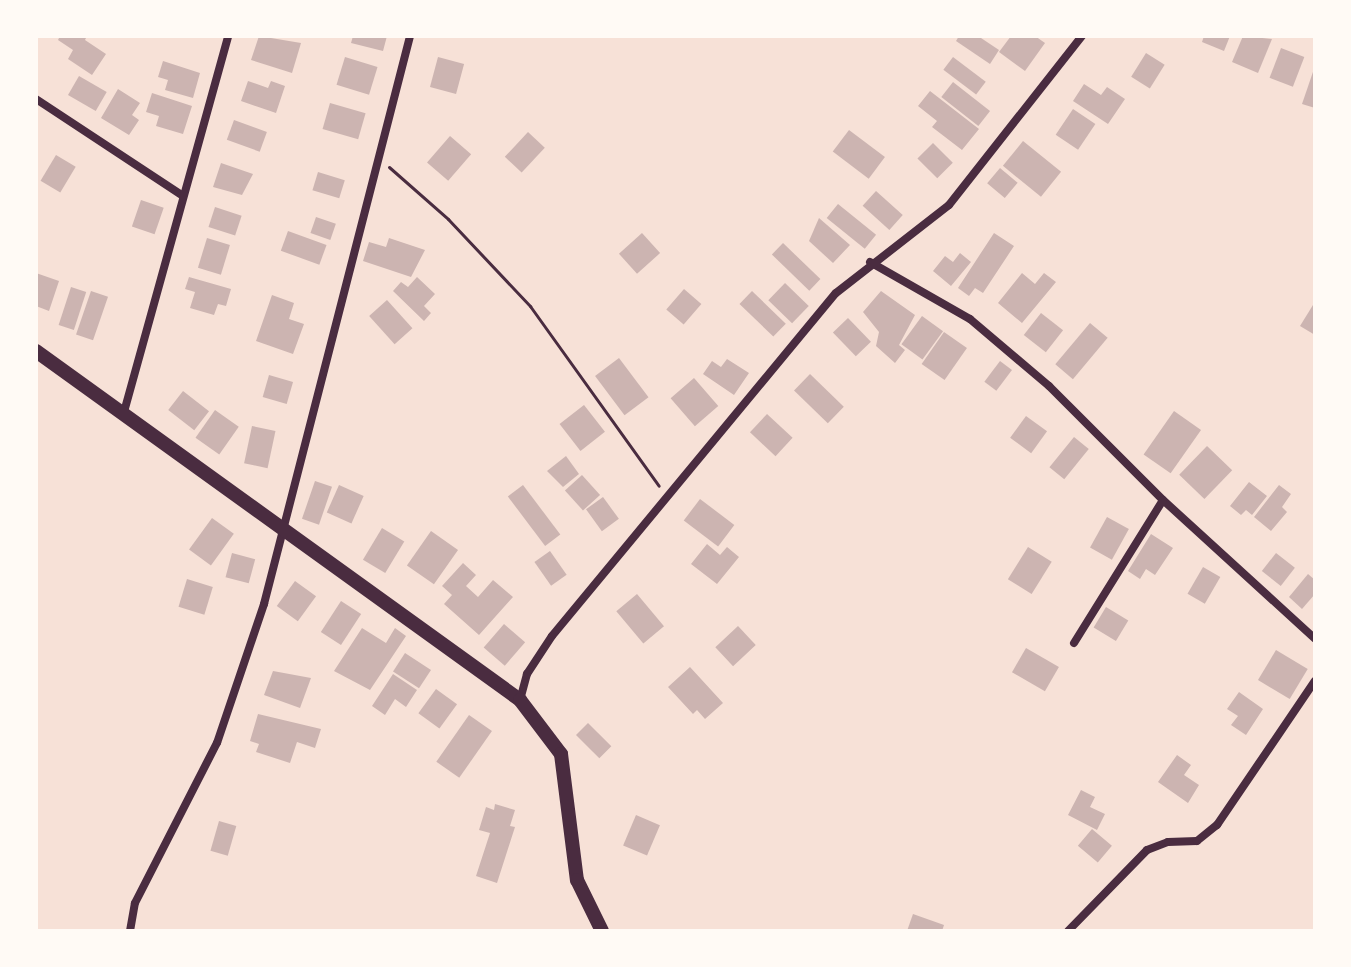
<!DOCTYPE html>
<style>
body{margin:0}
#map{position:relative;width:1351px;height:967px;overflow:hidden;background:#f7e1d7;font-family:"Space Grotesk",sans-serif}
div>[style]{position:absolute}
[style*='--x']{left:calc(var(--x)*1px);top:calc(var(--y)*1px);width:calc(var(--w)*1px);rotate:calc(var(--a)*1deg)}
.building>*{inset:0;background:#ccb4b1;transform-origin:0 0}
.path>*{height:3px;margin:-1.5px;padding:0 1.5px;transform-origin:1.5px;border-radius:1.5px;background:#4a2c40}
.minor>*{height:8px;margin:-4px;padding:0 4px;transform-origin:4px;border-radius:4px;background:#4a2c40}
.secondary>*{height:14px;margin:-7px;padding:0 7px;transform-origin:7px;border-radius:7px;background:#4a2c40}
span{translate:-50% -50%;white-space:nowrap;text-align:center;line-height:1.15;-webkit-text-stroke:7px #fffaf5;paint-order:stroke}
.frame{position:absolute;inset:0;border:38px solid #fffaf5;pointer-events:none}
</style>
<div id="map">
<div class="building">
<i style="clip-path:polygon(60px 36px,87px 36px,85px 40px,106px 54px,92px 75px,68px 59px,73px 50px,58px 40px)"></i>
<i style="clip-path:polygon(259px 36px,301px 43px,292px 73px,251px 60px)"></i>
<i style="clip-path:polygon(353px 36px,387px 36px,383px 51px,351px 43px)"></i>
<i style="clip-path:polygon(959px 36px,978px 36px,999px 50px,990px 64px,956px 41px)"></i>
<i style="clip-path:polygon(1011px 36px,1035px 36px,1045px 43px,1025px 71px,999px 52px)"></i>
<i style="clip-path:polygon(1204px 36px,1230px 36px,1224px 51px,1202px 42px)"></i>
<i style="clip-path:polygon(1243px 36px,1272px 39px,1258px 73px,1232px 62px)"></i>
<i style="left:1281px;top:48px;width:25px;height:32px;rotate:21deg"></i>
<i style="left:1146px;top:53px;width:22px;height:28px;rotate:32deg"></i>
<i style="left:345px;top:57px;width:34px;height:29px;rotate:17deg"></i>
<i style="left:438px;top:57px;width:27px;height:31px;rotate:15deg"></i>
<i style="left:953px;top:57px;width:41px;height:16px;rotate:37deg"></i>
<i style="clip-path:polygon(163px 61px,200px 73px,193px 98px,165px 90px,168px 80px,158px 77px)"></i>
<i style="clip-path:polygon(1315px 66px,1315px 108px,1302px 104px)"></i>
<i style="left:79px;top:76px;width:32px;height:22px;rotate:30deg"></i>
<i style="clip-path:polygon(248px 81px,268px 88px,271px 81px,285px 86px,276px 113px,241px 101px)"></i>
<i style="left:953px;top:82px;width:47px;height:19px;rotate:38deg"></i>
<i style="clip-path:polygon(1084px 84px,1101px 95px,1107px 87px,1125px 99px,1108px 124px,1073px 101px)"></i>
<i style="clip-path:polygon(118px 89px,140px 103px,132px 115px,139px 120px,129px 135px,101px 118px)"></i>
<i style="clip-path:polygon(930px 91px,979px 129px,962px 150px,932px 127px,937px 121px,918px 106px)"></i>
<i style="clip-path:polygon(152px 93px,192px 106px,183px 134px,156px 126px,159px 116px,146px 112px)"></i>
<i style="left:330px;top:103px;width:37px;height:27px;rotate:16deg"></i>
<i style="left:1073px;top:109px;width:27px;height:31px;rotate:34deg"></i>
<i style="left:234px;top:120px;width:35px;height:21px;rotate:20deg"></i>
<i style="left:849px;top:130px;width:45px;height:27px;rotate:37deg"></i>
<i style="left:528px;top:132px;width:23px;height:34px;rotate:43deg"></i>
<i style="left:450px;top:136px;width:28px;height:35px;rotate:41deg"></i>
<i style="left:1023px;top:141px;width:49px;height:32px;rotate:39deg"></i>
<i style="left:933px;top:143px;width:28px;height:22px;rotate:45deg"></i>
<i style="left:56px;top:155px;width:23px;height:30px;rotate:31deg"></i>
<i style="clip-path:polygon(221px 163px,253px 174px,242px 195px,213px 187px)"></i>
<i style="left:1000px;top:168px;width:23px;height:20px;rotate:40deg"></i>
<i style="left:318px;top:172px;width:28px;height:19px;rotate:17deg"></i>
<i style="left:876px;top:191px;width:36px;height:20px;rotate:42deg"></i>
<i style="left:141px;top:200px;width:24px;height:28px;rotate:19deg"></i>
<i style="left:838px;top:204px;width:49px;height:18px;rotate:39deg"></i>
<i style="left:215px;top:207px;width:28px;height:21px;rotate:18deg"></i>
<i style="left:316px;top:217px;width:21px;height:17px;rotate:19deg"></i>
<i style="clip-path:polygon(819px 218px,850px 245px,833px 263px,809px 241px)"></i>
<i style="left:288px;top:231px;width:41px;height:21px;rotate:20deg"></i>
<i style="left:642px;top:233px;width:27px;height:31px;rotate:48deg"></i>
<i style="clip-path:polygon(994px 233px,1014px 246px,983px 293px,975px 288px,969px 296px,958px 288px)"></i>
<i style="left:207px;top:238px;width:24px;height:31px;rotate:17deg"></i>
<i style="clip-path:polygon(389px 238px,425px 250px,411px 277px,363px 261px,369px 242px,386px 247px)"></i>
<i style="left:783px;top:243px;width:52px;height:16px;rotate:44deg"></i>
<i style="clip-path:polygon(960px 253px,971px 262px,951px 286px,933px 271px,945px 256px,953px 262px)"></i>
<i style="clip-path:polygon(36px 273px,59px 281px,49px 311px,36px 306px)"></i>
<i style="clip-path:polygon(1022px 273px,1035px 284px,1044px 273px,1056px 282px,1022px 323px,998px 303px)"></i>
<i style="clip-path:polygon(189px 277px,231px 289px,226px 306px,218px 304px,214px 315px,190px 308px,195px 292px,185px 289px)"></i>
<i style="clip-path:polygon(417px 277px,435px 294px,424px 306px,431px 313px,424px 321px,393px 291px,401px 282px,408px 287px)"></i>
<i style="left:785px;top:283px;width:33px;height:24px;rotate:44deg"></i>
<i style="left:71px;top:287px;width:16px;height:40px;rotate:18deg"></i>
<i style="left:684px;top:289px;width:23px;height:27px;rotate:41deg"></i>
<i style="left:91px;top:291px;width:18px;height:46px;rotate:19deg"></i>
<i style="left:752px;top:291px;width:47px;height:18px;rotate:44deg"></i>
<i style="clip-path:polygon(881px 291px,915px 315px,899px 345px,905px 350px,895px 363px,876px 346px,879px 332px,863px 312px)"></i>
<i style="clip-path:polygon(272px 295px,294px 303px,289px 319px,304px 324px,293px 354px,256px 341px)"></i>
<i style="left:387px;top:300px;width:38px;height:24px;rotate:48deg"></i>
<i style="clip-path:polygon(1313px 305px,1315px 306px,1315px 335px,1300px 326px)"></i>
<i style="left:1041px;top:313px;width:28px;height:28px;rotate:38deg"></i>
<i style="left:922px;top:316px;width:26px;height:35px;rotate:36deg"></i>
<i style="left:848px;top:318px;width:33px;height:21px;rotate:46deg"></i>
<i style="left:1090px;top:323px;width:23px;height:54px;rotate:40deg"></i>
<i style="left:944px;top:332px;width:28px;height:39px;rotate:35deg"></i>
<i style="left:619px;top:358px;width:49px;height:30px;rotate:53deg"></i>
<i style="clip-path:polygon(727px 359px,749px 373px,734px 395px,703px 374px,712px 361px,721px 367px)"></i>
<i style="left:1000px;top:361px;width:15px;height:26px;rotate:37deg"></i>
<i style="left:810px;top:374px;width:47px;height:23px;rotate:44deg"></i>
<i style="left:269px;top:375px;width:25px;height:23px;rotate:16deg"></i>
<i style="left:694px;top:378px;width:37px;height:31px;rotate:49deg"></i>
<i style="left:183px;top:391px;width:33px;height:24px;rotate:38deg"></i>
<i style="left:584px;top:405px;width:34px;height:31px;rotate:52deg"></i>
<i style="left:215px;top:410px;width:29px;height:34px;rotate:35deg"></i>
<i style="left:1174px;top:411px;width:33px;height:53px;rotate:35deg"></i>
<i style="left:767px;top:414px;width:35px;height:25px;rotate:43deg"></i>
<i style="left:1026px;top:416px;width:26px;height:27px;rotate:36deg"></i>
<i style="left:252px;top:426px;width:24px;height:38px;rotate:12deg"></i>
<i style="left:1074px;top:437px;width:19px;height:39px;rotate:39deg"></i>
<i style="left:1207px;top:446px;width:35px;height:40px;rotate:44deg"></i>
<i style="clip-path:polygon(566px 456px,579px 474px,563px 487px,547px 471px)"></i>
<i style="left:582px;top:475px;width:27px;height:23px;rotate:48deg"></i>
<i style="left:315px;top:481px;width:18px;height:40px;rotate:19deg"></i>
<i style="clip-path:polygon(1249px 482px,1267px 496px,1252px 515px,1246px 510px,1241px 515px,1230px 506px)"></i>
<i style="left:339px;top:485px;width:27px;height:30px;rotate:24deg"></i>
<i style="left:523px;top:485px;width:62px;height:19px;rotate:53deg"></i>
<i style="clip-path:polygon(1279px 485px,1291px 494px,1282px 507px,1287px 512px,1271px 531px,1254px 517px)"></i>
<i style="left:603px;top:497px;width:27px;height:21px;rotate:54deg"></i>
<i style="left:700px;top:499px;width:43px;height:27px;rotate:37deg"></i>
<i style="left:1107px;top:517px;width:25px;height:35px;rotate:29deg"></i>
<i style="left:212px;top:518px;width:27px;height:39px;rotate:36deg"></i>
<i style="left:382px;top:528px;width:26px;height:37px;rotate:31deg"></i>
<i style="left:431px;top:531px;width:33px;height:42px;rotate:35deg"></i>
<i style="clip-path:polygon(1151px 534px,1173px 548px,1155px 575px,1146px 569px,1140px 579px,1128px 571px)"></i>
<i style="clip-path:polygon(707px 544px,720px 555px,727px 547px,739px 557px,717px 584px,691px 564px)"></i>
<i style="left:1028px;top:547px;width:28px;height:38px;rotate:32deg"></i>
<i style="left:550px;top:551px;width:29px;height:19px;rotate:55deg"></i>
<i style="left:232px;top:553px;width:24px;height:25px;rotate:15deg"></i>
<i style="left:1276px;top:553px;width:24px;height:23px;rotate:38deg"></i>
<i style="clip-path:polygon(463px 563px,476px 575px,466px 586px,478px 597px,493px 580px,513px 597px,479px 635px,444px 604px,452px 595px,442px 586px)"></i>
<i style="left:1203px;top:567px;width:20px;height:31px;rotate:30deg"></i>
<i style="clip-path:polygon(1308px 574px,1315px 580px,1315px 594px,1302px 609px,1289px 597px)"></i>
<i style="left:187px;top:579px;width:27px;height:29px;rotate:17deg"></i>
<i style="left:295px;top:581px;width:26px;height:31px;rotate:36deg"></i>
<i style="left:637px;top:594px;width:42px;height:27px;rotate:50deg"></i>
<i style="left:341px;top:601px;width:24px;height:37px;rotate:33deg"></i>
<i style="left:1106px;top:607px;width:26px;height:24px;rotate:31deg"></i>
<i style="left:504px;top:624px;width:28px;height:31px;rotate:41deg"></i>
<i style="left:738px;top:626px;width:26px;height:31px;rotate:47deg"></i>
<i style="clip-path:polygon(362px 628px,386px 643px,395px 628px,406px 636px,370px 690px,334px 671px)"></i>
<i style="left:1026px;top:648px;width:38px;height:28px;rotate:30deg"></i>
<i style="left:1276px;top:650px;width:37px;height:35px;rotate:31deg"></i>
<i style="left:405px;top:653px;width:31px;height:22px;rotate:33deg"></i>
<i style="clip-path:polygon(690px 667px,723px 703px,705px 719px,697px 710px,693px 714px,668px 687px)"></i>
<i style="clip-path:polygon(273px 671px,311px 678px,300px 708px,264px 695px)"></i>
<i style="clip-path:polygon(393px 674px,417px 690px,406px 707px,395px 699px,385px 715px,372px 706px)"></i>
<i style="left:436px;top:689px;width:26px;height:30px;rotate:36deg"></i>
<i style="clip-path:polygon(1239px 692px,1263px 709px,1246px 735px,1231px 725px,1238px 716px,1227px 709px)"></i>
<i style="clip-path:polygon(258px 714px,321px 729px,315px 748px,297px 742px,290px 763px,256px 752px,259px 744px,250px 741px)"></i>
<i style="left:469px;top:715px;width:28px;height:57px;rotate:35deg"></i>
<i style="left:588px;top:723px;width:33px;height:17px;rotate:45deg"></i>
<i style="clip-path:polygon(1177px 755px,1191px 765px,1184px 775px,1199px 785px,1188px 803px,1158px 782px)"></i>
<i style="clip-path:polygon(1081px 790px,1095px 797px,1090px 807px,1105px 814px,1097px 830px,1068px 815px)"></i>
<i style="clip-path:polygon(495px 804px,515px 810px,510px 826px,515px 827px,497px 883px,476px 876px,490px 833px,479px 830px,486px 807px,494px 810px)"></i>
<i style="left:636px;top:815px;width:26px;height:33px;rotate:23deg"></i>
<i style="left:219px;top:821px;width:18px;height:31px;rotate:16deg"></i>
<i style="left:1092px;top:829px;width:26px;height:22px;rotate:40deg"></i>
<i style="clip-path:polygon(913px 914px,944px 925px,942px 931px,907px 931px)"></i>
</div>
<div class="path">
<i style="--x:389;--y:167;--w:79;--a:41.4"></i>
<i style="--x:448;--y:219;--w:120;--a:46.7"></i>
<i style="--x:530;--y:306;--w:221;--a:54.4"></i>
</div>
<div class="minor">
<i style="--x:36;--y:99;--w:176;--a:33.4"></i>
<i style="--x:870;--y:262;--w:115;--a:29.7"></i>
<i style="--x:970;--y:319;--w:104;--a:40.3"></i>
<i style="--x:1049;--y:386;--w:161;--a:45"></i>
<i style="--x:1163;--y:500;--w:206;--a:42.4"></i>
<i style="--x:124;--y:412;--w:390;--a:-74.5"></i>
<i style="--x:1074;--y:643;--w:168;--a:-58.1"></i>
<i style="--x:520;--y:700;--w:27;--a:-75"></i>
<i style="--x:527;--y:674;--w:45;--a:-56.7"></i>
<i style="--x:552;--y:636;--w:445;--a:-50.4"></i>
<i style="--x:836;--y:293;--w:143;--a:-37.9"></i>
<i style="--x:949;--y:205;--w:215;--a:-51.8"></i>
<i style="--x:130;--y:931;--w:28;--a:-80"></i>
<i style="--x:135;--y:903;--w:180;--a:-62.9"></i>
<i style="--x:217;--y:743;--w:147;--a:-71.3"></i>
<i style="--x:264;--y:604;--w:586;--a:-75.58"></i>
<i style="--x:1068;--y:931;--w:113;--a:-45.7"></i>
<i style="--x:1147;--y:850;--w:22;--a:-21"></i>
<i style="--x:1168;--y:842;--w:29;--a:-2"></i>
<i style="--x:1197;--y:841;--w:26;--a:-39"></i>
<i style="--x:1217;--y:825;--w:174;--a:-55.8"></i>
</div>
<div class="secondary">
<i style="--x:36;--y:351;--w:597;--a:35.79"></i>
<i style="--x:520;--y:700;--w:68;--a:52.8"></i>
<i style="--x:561;--y:754;--w:127;--a:82.8"></i>
<i style="--x:577;--y:880;--w:57;--a:63.9"></i>
</div>
<div class="frame"></div>
</div>
